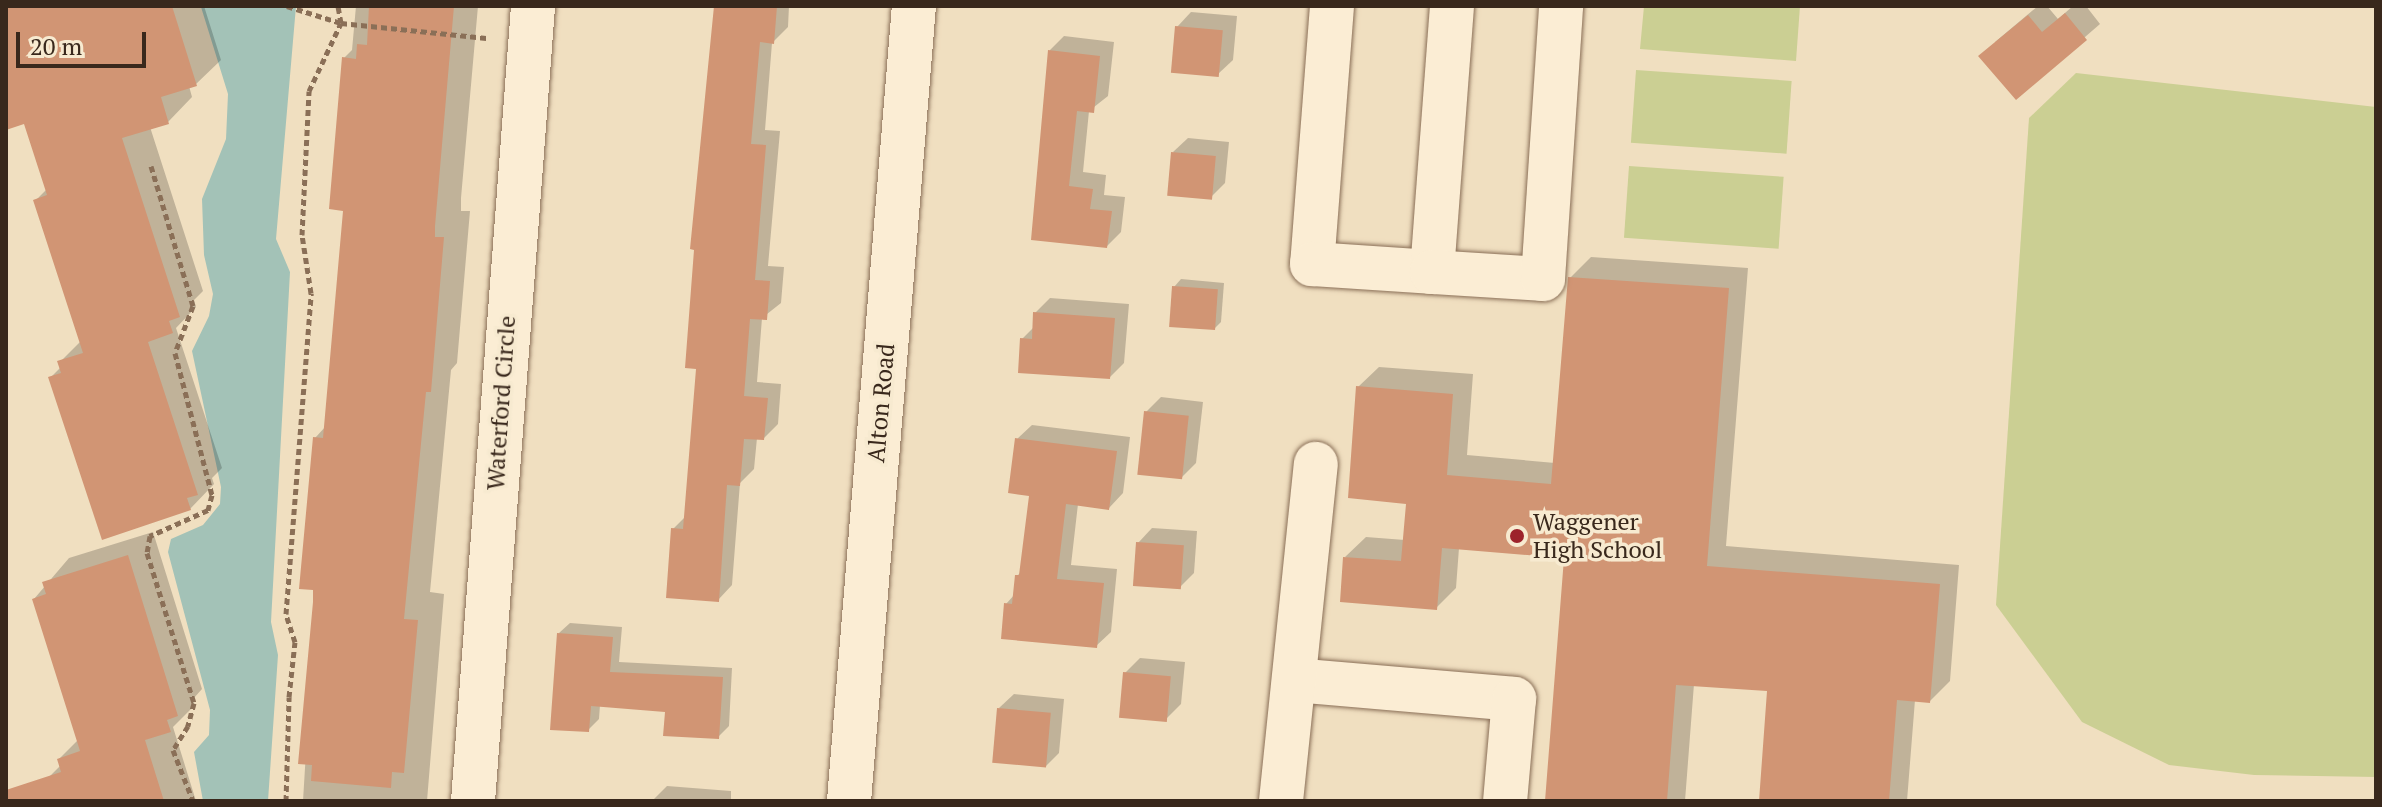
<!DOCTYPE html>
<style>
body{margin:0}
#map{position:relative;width:2382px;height:807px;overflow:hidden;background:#f0dfc0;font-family:"PT Serif",serif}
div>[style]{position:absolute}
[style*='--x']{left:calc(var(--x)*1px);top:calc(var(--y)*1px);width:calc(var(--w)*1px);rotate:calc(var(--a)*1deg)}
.green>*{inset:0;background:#cbcf93;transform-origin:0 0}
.water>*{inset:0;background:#a3c2b7}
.shadow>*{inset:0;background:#0003}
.building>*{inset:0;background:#d19574;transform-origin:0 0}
.path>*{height:5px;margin-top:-2.5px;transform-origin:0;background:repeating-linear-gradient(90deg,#8a6f57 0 6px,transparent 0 10px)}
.roads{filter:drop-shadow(0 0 2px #8a6f57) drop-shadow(0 0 2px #8a6f57)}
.minor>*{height:44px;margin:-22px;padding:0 22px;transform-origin:22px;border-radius:22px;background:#fbedd4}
.dots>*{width:22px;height:22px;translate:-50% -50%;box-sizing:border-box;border:4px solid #f7ead0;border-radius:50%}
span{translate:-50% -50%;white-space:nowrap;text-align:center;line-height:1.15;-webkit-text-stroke:7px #f7ead0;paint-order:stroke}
.street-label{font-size:24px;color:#39281c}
.poi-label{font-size:24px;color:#39281c}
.left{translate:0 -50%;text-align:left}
.frame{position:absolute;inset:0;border:8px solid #39281c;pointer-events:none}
.scale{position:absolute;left:16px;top:32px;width:130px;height:36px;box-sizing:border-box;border:4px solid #39281c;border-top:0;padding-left:10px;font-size:24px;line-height:28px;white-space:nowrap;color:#39281c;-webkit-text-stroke:6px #f7ead0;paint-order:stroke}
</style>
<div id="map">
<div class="green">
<i style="clip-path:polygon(1644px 6px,1800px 6px,1796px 61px,1640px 49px)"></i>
<i style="left:1636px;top:70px;width:156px;height:73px;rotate:4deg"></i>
<i style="clip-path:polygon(2076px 73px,2376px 107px,2376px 777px,2254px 775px,2169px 765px,2082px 722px,1996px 605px,2029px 118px)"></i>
<i style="left:1629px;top:166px;width:155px;height:72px;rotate:4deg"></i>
</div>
<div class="water">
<i style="clip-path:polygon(296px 6px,276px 239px,290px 272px,271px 622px,278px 655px,268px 801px,203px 801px,194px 752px,209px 735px,210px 710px,168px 552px,171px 539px,203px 525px,220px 504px,221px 487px,192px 351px,209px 316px,213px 294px,204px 255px,202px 199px,226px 139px,228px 94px,201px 7px)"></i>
</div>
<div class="shadow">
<i style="clip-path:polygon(6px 6px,204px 6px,221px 60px,196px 84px,189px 86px,192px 97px,168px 122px,150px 127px,203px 291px,194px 300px,196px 307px,176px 328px,222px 468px,212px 478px,214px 484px,190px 509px,51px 377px,61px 367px,60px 362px,81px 341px,35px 201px,47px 189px,25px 122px,6px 110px)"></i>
<i style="clip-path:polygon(356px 6px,478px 6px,461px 198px,461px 211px,470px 211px,457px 363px,451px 370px,430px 592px,444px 594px,427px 801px,303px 801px,315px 602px,315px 438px,326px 426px,345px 209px,344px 58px,352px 50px)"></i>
<i style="clip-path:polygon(716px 6px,789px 6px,788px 27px,772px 43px,765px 130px,780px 131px,768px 266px,784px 267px,781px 303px,762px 318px,757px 382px,781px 384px,778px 424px,764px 438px,757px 438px,754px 469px,740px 483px,732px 585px,718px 600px,673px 529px,686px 516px,698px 367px)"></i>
<i style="clip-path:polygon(2038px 6px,2047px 6px,2058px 19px,2073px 6px,2086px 6px,2100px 24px,2016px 97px,1995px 42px)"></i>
<i style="clip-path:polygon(1191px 12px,1237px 16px,1233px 60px,1218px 74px,1177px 27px)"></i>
<i style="clip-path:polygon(1064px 36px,1114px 42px,1108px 96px,1089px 111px,1083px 172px,1106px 175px,1104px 195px,1125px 197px,1121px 232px,1107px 246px,1033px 238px,1050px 50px)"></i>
<i style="clip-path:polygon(1188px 138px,1229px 142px,1225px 183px,1210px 198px,1173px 152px)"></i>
<i style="clip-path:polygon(1591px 257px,1748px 268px,1726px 546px,1959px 565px,1950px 681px,1930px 701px,1915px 700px,1907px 801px,1761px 801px,1769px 690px,1694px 684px,1685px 801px,1547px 801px,1566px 556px,1459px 548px,1456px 588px,1436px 608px,1345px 557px,1366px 537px,1405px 540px,1408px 502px,1358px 387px,1379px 367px,1473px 374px,1467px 455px,1555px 463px,1570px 278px)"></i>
<i style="clip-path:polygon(1181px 279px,1224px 283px,1221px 322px,1214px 329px,1174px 287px)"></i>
<i style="clip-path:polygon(1050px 298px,1129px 304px,1124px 363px,1110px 377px,1022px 339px,1034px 327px,1035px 313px)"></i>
<i style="clip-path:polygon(1161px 397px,1203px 402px,1196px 463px,1181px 478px,1146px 412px)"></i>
<i style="clip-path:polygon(1032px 425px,1130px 437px,1123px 493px,1109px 508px,1078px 504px,1071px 565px,1117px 569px,1111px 632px,1096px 646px,1006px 604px,1015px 594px,1017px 576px,1022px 571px,1031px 494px,1017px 439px)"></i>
<i style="clip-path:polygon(1152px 528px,1197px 531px,1194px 573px,1179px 588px,1138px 543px)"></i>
<i style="clip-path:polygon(153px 532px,202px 689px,193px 699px,195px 705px,173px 727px,196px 801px,55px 801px,48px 778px,61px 765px,59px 759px,78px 740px,34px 599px,69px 558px)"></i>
<i style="clip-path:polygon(570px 623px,622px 627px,619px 662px,732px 668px,729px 726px,718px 737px,667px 710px,600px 705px,599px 719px,588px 730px,559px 633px)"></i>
<i style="clip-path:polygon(1140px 658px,1185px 662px,1181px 704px,1166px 719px,1125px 673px)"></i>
<i style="clip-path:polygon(1014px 694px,1064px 699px,1059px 753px,1045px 767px,999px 708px)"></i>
<i style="clip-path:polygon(667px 786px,731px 791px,731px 801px,652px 801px)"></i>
</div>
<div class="building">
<i style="clip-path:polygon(6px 6px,172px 6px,197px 86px,161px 97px,169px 124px,122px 138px,180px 317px,169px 321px,173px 333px,148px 342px,198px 495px,187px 498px,191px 510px,102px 540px,48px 377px,61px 373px,57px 361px,83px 353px,33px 200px,47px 195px,24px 124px,6px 130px)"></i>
<i style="clip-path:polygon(369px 6px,454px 6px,435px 226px,435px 237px,444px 237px,431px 392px,426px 392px,404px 619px,418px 620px,404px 773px,392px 772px,391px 788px,311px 781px,312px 765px,298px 764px,313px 602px,313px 590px,299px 589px,313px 437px,323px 438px,343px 211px,329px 209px,342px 57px,356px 59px,357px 44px,367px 45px)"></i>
<i style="clip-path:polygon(714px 6px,777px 6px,774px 44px,760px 42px,751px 144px,766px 145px,755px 280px,770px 281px,767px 320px,750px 319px,744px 396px,768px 398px,764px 440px,744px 439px,740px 486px,727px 485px,719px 602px,666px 598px,671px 528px,683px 529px,696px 369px,685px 368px,694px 250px,690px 249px)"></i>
<i style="clip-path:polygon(2065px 13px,2087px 40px,2016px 100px,1978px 56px,2028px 15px,2042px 32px)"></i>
<i style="left:1175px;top:26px;width:48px;height:47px;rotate:5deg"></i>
<i style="clip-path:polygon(1048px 50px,1100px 56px,1094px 113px,1077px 111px,1069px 186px,1093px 189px,1090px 209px,1112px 211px,1107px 248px,1031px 240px)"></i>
<i style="left:1171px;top:152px;width:45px;height:44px;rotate:5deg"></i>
<i style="clip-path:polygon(1568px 277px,1729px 288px,1707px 566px,1940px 584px,1930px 703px,1897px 700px,1889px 801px,1759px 801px,1767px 691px,1676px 685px,1667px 801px,1545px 801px,1564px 558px,1442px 548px,1437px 610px,1340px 602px,1343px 557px,1401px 561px,1406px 504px,1348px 498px,1356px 386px,1453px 394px,1447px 475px,1551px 484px)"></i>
<i style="left:1172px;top:286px;width:46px;height:41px;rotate:4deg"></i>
<i style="clip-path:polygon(1033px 312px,1115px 318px,1110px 379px,1018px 373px,1020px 338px,1032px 339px)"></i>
<i style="left:1144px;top:411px;width:45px;height:64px;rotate:6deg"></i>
<i style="clip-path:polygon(1015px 438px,1117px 451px,1109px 510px,1066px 504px,1057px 579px,1104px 583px,1097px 648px,1001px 639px,1004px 603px,1012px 604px,1015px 575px,1019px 575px,1029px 496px,1008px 493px)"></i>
<i style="left:1136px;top:542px;width:48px;height:44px;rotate:4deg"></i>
<i style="clip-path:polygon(128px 555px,178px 716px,167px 720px,171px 732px,145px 740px,164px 801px,6px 801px,6px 790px,61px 772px,57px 759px,80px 751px,32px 599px,46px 594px,42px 582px)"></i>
<i style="clip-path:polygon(557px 633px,613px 637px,610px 672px,723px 677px,719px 739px,663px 736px,665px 712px,591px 706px,589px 732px,550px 730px)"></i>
<i style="left:1123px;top:672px;width:48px;height:46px;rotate:5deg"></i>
<i style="left:997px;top:708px;width:54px;height:55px;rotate:5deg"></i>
</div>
<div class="path">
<i style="--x:287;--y:6;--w:57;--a:17.5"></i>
<i style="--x:341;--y:23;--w:146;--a:5.9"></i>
<i style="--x:151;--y:166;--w:146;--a:73.3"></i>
<i style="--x:193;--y:306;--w:50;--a:111"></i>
<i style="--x:175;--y:353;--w:147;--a:75.4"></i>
<i style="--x:212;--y:495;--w:16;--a:105"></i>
<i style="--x:208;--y:510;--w:64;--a:155.9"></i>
<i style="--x:150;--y:536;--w:17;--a:100"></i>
<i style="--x:147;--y:553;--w:157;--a:72.6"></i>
<i style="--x:194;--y:703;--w:24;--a:105"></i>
<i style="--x:188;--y:726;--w:28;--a:122"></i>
<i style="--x:173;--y:750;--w:55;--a:68.6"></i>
<i style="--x:286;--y:801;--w:104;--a:-88.3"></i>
<i style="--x:289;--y:697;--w:55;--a:-83.8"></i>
<i style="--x:295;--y:642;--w:29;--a:-108"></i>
<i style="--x:286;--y:614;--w:322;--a:-85.5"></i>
<i style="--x:311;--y:293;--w:59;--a:-98.8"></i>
<i style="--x:302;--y:235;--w:144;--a:-87.2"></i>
<i style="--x:309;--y:91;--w:75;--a:-64.8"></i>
<i style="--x:341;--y:23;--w:17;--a:-100"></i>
</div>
<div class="roads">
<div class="minor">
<i style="--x:1332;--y:6;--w:259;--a:94.4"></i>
<i style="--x:1312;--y:264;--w:120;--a:3.8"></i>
<i style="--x:1432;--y:272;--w:267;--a:-85.7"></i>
<i style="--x:1432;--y:272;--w:111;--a:3.6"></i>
<i style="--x:1543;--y:279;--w:274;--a:-86.2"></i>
<i style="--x:1294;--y:680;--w:221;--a:4.9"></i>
<i style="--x:1514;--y:699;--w:102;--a:95"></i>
<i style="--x:473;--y:801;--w:797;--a:-85.68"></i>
<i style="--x:849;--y:801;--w:798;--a:-85.33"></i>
<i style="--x:1281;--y:801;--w:339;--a:-84.1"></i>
</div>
</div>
<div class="dots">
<i style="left:1517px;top:536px;background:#9d232b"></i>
</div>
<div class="street-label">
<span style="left:501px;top:403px;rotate:-86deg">Waterford Circle</span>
<span style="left:881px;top:403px;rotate:-85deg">Alton Road</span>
</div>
<div class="poi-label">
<span class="left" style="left:1533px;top:536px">Waggener<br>High School</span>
</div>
<div class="frame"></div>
<div class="scale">20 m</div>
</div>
